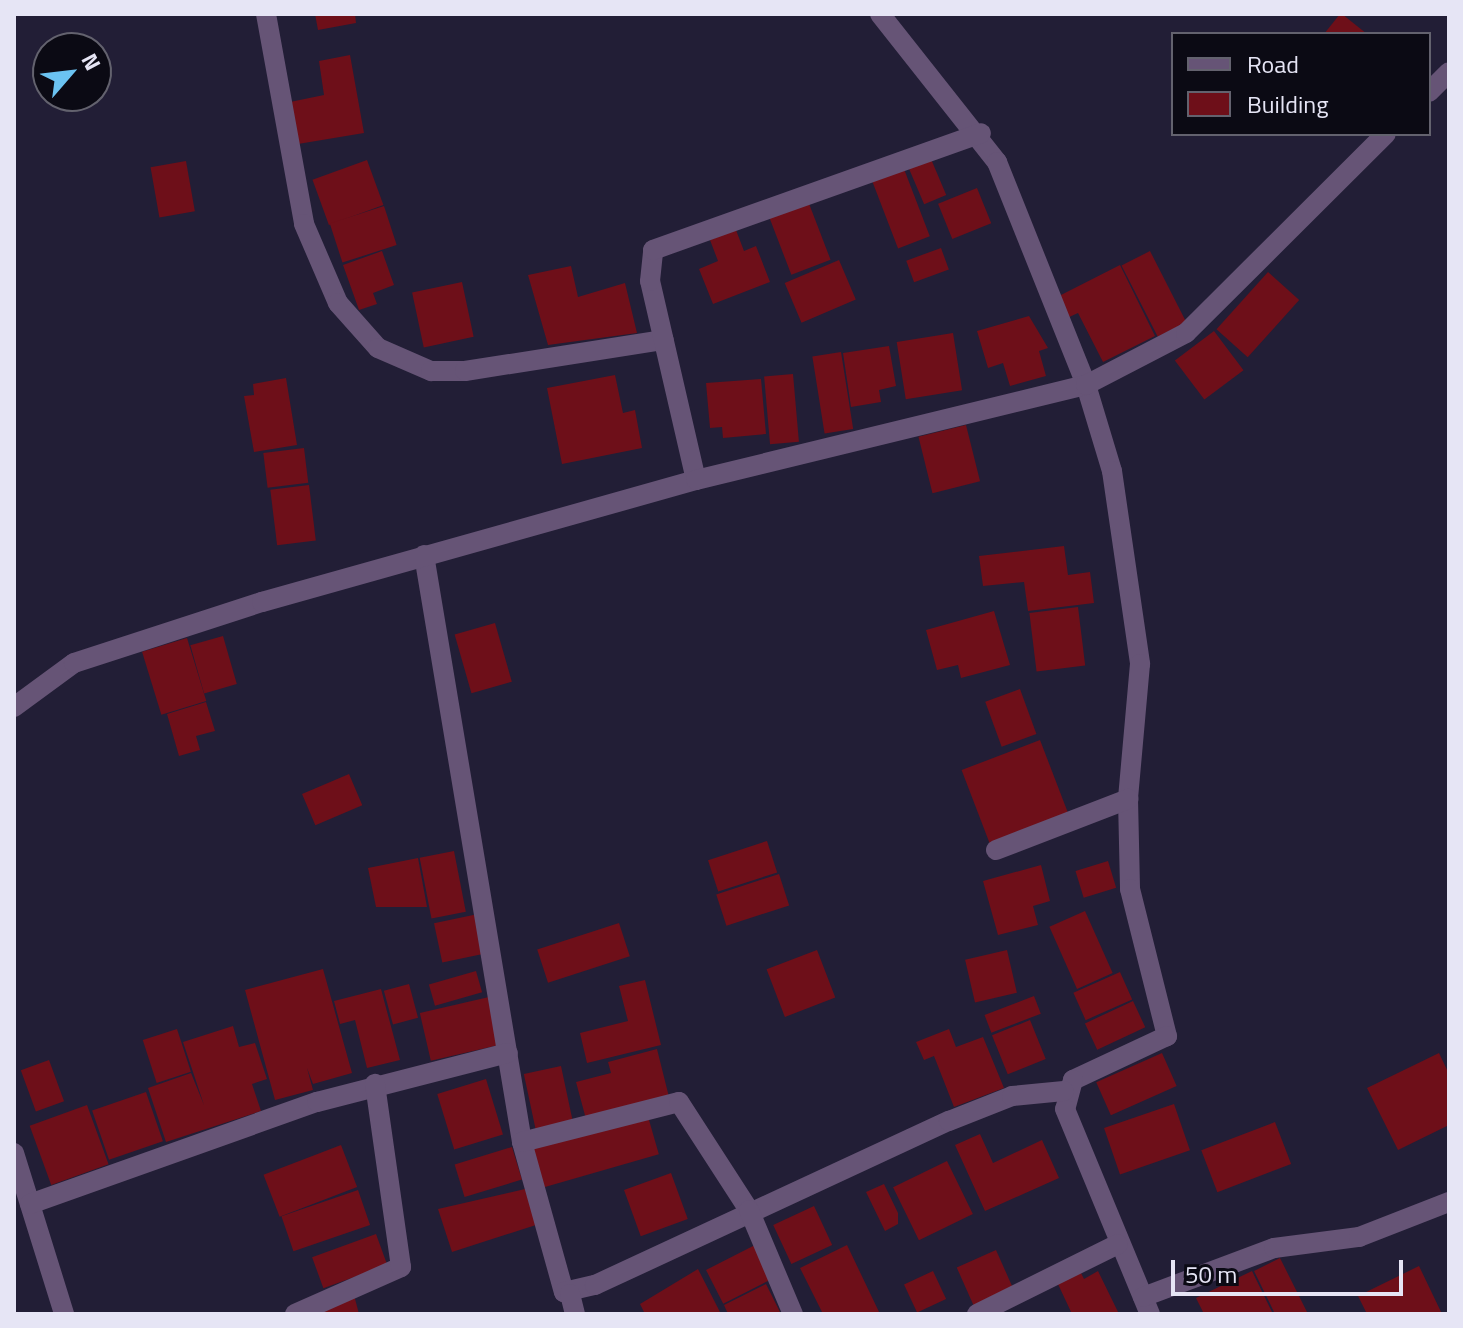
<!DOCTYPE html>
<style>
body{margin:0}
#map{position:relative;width:1463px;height:1328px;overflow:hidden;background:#221e36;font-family:"Titillium Web",sans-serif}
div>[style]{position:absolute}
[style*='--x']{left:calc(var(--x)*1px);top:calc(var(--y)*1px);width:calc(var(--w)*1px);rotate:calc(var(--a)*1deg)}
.building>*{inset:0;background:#6e0f19;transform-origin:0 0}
.street>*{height:20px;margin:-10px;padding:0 10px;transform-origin:10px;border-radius:10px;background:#665476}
span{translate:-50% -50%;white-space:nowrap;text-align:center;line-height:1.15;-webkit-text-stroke:6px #0b0a14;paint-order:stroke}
.frame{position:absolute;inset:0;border:16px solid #e6e5f5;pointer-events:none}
.legend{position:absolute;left:1171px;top:32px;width:260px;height:104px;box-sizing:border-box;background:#0b0a14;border:2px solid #63626e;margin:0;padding:10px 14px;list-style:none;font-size:24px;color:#e6e5f5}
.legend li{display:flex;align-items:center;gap:16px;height:40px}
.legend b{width:40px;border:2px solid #63626e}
.north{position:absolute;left:32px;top:32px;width:80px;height:80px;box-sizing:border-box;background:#0b0a14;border:2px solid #63626e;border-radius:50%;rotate:62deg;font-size:22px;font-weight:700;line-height:32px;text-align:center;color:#e6e5f5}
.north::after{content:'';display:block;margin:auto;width:28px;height:36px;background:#6bc3f2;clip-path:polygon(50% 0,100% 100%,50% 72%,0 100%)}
.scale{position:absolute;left:1171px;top:1260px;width:232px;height:36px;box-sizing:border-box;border:4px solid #e6e5f5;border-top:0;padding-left:10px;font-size:24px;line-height:28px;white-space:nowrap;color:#e6e5f5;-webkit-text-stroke:6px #0b0a14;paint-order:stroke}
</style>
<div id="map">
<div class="building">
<i style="clip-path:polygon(315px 14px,355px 14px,356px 23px,318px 30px)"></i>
<i style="clip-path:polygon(1340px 14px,1342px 14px,1367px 34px,1324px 34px)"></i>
<i style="clip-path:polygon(350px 55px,364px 133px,298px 144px,290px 102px,324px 95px,319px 61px)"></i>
<i style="left:931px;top:159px;width:39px;height:24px;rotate:67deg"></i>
<i style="left:367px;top:160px;width:48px;height:58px;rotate:70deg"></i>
<i style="left:186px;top:161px;width:51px;height:36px;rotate:80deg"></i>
<i style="left:904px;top:169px;width:72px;height:34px;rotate:69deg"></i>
<i style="left:977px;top:188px;width:38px;height:42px;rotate:68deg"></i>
<i style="left:808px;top:201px;width:63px;height:42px;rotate:69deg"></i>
<i style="left:384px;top:206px;width:41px;height:57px;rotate:72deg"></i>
<i style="clip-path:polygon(736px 230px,744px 251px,756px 246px,770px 282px,713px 304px,699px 269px,718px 261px,710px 240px)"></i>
<i style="left:941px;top:248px;width:23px;height:37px;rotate:70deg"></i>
<i style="clip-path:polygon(382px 251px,394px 285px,373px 293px,377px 304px,359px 310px,343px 265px)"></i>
<i style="left:1150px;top:251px;width:80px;height:32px;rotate:63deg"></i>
<i style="left:839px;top:260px;width:43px;height:59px;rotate:67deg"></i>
<i style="clip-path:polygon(1120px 265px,1155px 336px,1103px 362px,1078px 313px,1067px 318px,1057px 297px)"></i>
<i style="clip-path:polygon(571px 266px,578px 297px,625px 283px,637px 333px,548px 345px,528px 275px)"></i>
<i style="left:1268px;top:272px;width:42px;height:77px;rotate:42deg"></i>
<i style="left:462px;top:282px;width:56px;height:51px;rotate:78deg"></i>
<i style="clip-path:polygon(1029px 316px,1048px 348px,1039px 351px,1046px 376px,1010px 386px,1003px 363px,988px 368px,977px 331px)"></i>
<i style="left:1214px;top:331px;width:49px;height:49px;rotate:53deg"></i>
<i style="left:953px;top:333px;width:58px;height:57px;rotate:81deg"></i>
<i style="clip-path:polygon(889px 346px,896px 386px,879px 390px,881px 402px,851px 407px,843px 353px)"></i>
<i style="left:841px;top:352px;width:78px;height:29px;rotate:81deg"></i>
<i style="left:793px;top:374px;width:68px;height:29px;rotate:85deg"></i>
<i style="clip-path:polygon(615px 375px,623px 413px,635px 410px,642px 448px,562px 464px,547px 388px)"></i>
<i style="clip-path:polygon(286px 378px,297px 445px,254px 452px,244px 396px,254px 395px,253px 384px)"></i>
<i style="clip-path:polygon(761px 379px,766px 434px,723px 438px,722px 427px,710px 428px,706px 383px)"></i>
<i style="left:966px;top:425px;width:58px;height:49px;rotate:76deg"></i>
<i style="left:304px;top:448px;width:35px;height:41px;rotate:83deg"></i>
<i style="left:309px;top:485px;width:56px;height:39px;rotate:83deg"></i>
<i style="clip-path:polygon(1064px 546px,1068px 575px,1090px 572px,1094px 603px,1028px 611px,1024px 582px,983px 586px,979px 556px)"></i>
<i style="left:1078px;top:607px;width:59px;height:49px;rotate:83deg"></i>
<i style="clip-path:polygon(994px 611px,1010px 665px,961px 678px,958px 665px,937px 670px,926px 630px)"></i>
<i style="left:495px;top:623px;width:61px;height:42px;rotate:74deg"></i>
<i style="left:223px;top:636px;width:50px;height:34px;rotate:74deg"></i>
<i style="left:187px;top:638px;width:66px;height:47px;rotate:73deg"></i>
<i style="left:1020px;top:689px;width:48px;height:37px;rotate:70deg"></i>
<i style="clip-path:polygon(206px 702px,215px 731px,196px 736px,200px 750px,179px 756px,167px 714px)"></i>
<i style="left:1040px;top:740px;width:82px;height:84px;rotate:69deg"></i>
<i style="left:349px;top:774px;width:34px;height:51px;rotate:67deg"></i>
<i style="left:767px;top:841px;width:33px;height:62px;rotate:72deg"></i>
<i style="left:454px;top:851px;width:62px;height:35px;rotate:79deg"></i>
<i style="clip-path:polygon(418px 858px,427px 907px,376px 907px,368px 868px)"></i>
<i style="left:1108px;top:861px;width:28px;height:34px;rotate:73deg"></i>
<i style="clip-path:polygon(1041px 865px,1050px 901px,1033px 906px,1038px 925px,998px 935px,983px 881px)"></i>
<i style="left:779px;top:874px;width:33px;height:66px;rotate:72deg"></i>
<i style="left:1085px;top:911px;width:68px;height:39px;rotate:66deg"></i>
<i style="left:478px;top:914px;width:40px;height:45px;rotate:78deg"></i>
<i style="left:619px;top:923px;width:35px;height:86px;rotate:72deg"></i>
<i style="left:817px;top:950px;width:51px;height:54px;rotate:69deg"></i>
<i style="left:1007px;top:950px;width:44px;height:43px;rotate:77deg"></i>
<i style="clip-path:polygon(323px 969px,352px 1073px,313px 1084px,307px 1068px,313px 1090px,275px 1100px,245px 990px)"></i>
<i style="left:476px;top:971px;width:22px;height:49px;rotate:74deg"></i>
<i style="left:1120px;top:972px;width:30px;height:51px;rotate:66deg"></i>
<i style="clip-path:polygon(645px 980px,661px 1045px,587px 1063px,580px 1033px,628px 1021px,619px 986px)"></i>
<i style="left:409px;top:984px;width:35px;height:26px;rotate:75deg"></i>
<i style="clip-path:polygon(381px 989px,400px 1060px,367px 1068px,355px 1020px,340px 1024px,334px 1001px)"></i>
<i style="left:1034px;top:996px;width:19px;height:53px;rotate:69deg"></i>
<i style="left:489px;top:997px;width:49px;height:71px;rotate:77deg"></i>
<i style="left:1133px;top:1001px;width:29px;height:53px;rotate:65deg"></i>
<i style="left:1030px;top:1020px;width:42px;height:41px;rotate:68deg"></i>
<i style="clip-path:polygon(233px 1026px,239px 1047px,255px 1043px,267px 1079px,252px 1084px,261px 1111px,166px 1142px,148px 1088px,191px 1073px,204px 1105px,183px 1042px)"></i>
<i style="left:177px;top:1029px;width:45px;height:36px;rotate:72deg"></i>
<i style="clip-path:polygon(949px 1029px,956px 1047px,983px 1037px,1004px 1088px,954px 1107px,934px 1056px,924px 1060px,916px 1042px)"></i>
<i style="clip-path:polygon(657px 1049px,669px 1097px,586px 1119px,576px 1082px,611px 1073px,608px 1062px)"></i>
<i style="left:1162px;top:1053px;width:36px;height:72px;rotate:66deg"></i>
<i style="clip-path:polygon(1439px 1053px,1449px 1074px,1449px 1125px,1398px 1150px,1367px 1088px)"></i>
<i style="left:49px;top:1060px;width:44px;height:30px;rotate:70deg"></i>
<i style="left:561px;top:1066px;width:59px;height:38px;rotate:78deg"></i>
<i style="left:486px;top:1079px;width:58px;height:51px;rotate:73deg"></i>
<i style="left:146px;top:1092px;width:52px;height:57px;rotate:71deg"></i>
<i style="left:1174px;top:1104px;width:49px;height:74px;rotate:71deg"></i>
<i style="left:87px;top:1105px;width:63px;height:61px;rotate:70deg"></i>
<i style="left:647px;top:1113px;width:43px;height:123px;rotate:74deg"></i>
<i style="left:1275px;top:1122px;width:45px;height:79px;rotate:69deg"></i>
<i style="clip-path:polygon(980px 1134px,993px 1163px,1042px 1140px,1059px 1178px,985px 1211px,955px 1145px)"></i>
<i style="left:341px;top:1145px;width:45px;height:83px;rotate:69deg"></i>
<i style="left:512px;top:1147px;width:34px;height:60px;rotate:73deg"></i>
<i style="left:947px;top:1161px;width:59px;height:60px;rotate:64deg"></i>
<i style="left:671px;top:1173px;width:49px;height:50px;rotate:70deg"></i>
<i style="clip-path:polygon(884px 1184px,898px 1213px,898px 1224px,885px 1231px,866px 1192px)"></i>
<i style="clip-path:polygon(525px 1189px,536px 1225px,452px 1252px,438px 1209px)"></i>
<i style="left:358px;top:1190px;width:37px;height:81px;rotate:71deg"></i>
<i style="left:814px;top:1206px;width:43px;height:45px;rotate:65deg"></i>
<i style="left:376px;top:1234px;width:33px;height:68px;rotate:70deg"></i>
<i style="left:755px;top:1245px;width:38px;height:55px;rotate:63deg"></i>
<i style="clip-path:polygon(847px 1245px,880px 1314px,823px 1314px,800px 1268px)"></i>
<i style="left:996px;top:1250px;width:44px;height:43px;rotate:66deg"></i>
<i style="clip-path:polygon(1280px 1258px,1308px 1314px,1275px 1314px,1254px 1271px)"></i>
<i style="clip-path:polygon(1419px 1266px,1442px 1314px,1367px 1314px,1358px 1296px)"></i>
<i style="clip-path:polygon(698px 1269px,721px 1314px,645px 1314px,640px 1304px)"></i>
<i style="left:933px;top:1271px;width:31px;height:32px;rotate:65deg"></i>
<i style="clip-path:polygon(1080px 1271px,1084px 1279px,1098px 1271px,1119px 1314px,1072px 1314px,1057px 1282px)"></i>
<i style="clip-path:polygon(1252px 1271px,1273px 1314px,1204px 1314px,1196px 1298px)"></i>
<i style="clip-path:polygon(766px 1284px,781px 1314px,728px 1314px,724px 1305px)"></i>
<i style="clip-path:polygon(354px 1295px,359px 1314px,318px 1314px)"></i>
</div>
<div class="street">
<i style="--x:266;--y:14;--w:213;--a:79.7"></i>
<i style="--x:304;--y:224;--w:86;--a:66.7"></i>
<i style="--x:338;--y:303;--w:60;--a:48.4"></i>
<i style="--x:378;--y:348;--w:58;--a:23.5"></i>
<i style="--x:431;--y:371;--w:34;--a:0"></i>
<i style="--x:465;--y:371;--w:201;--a:-8.9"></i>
<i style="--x:880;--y:14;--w:189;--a:51.7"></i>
<i style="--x:997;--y:162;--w:240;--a:68.2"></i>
<i style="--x:1086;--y:385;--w:90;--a:73.2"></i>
<i style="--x:1112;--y:471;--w:195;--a:81.7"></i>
<i style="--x:1140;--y:664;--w:136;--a:95.1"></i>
<i style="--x:1128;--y:799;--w:90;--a:88.7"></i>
<i style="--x:1130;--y:889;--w:152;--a:75.9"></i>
<i style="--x:1167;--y:1036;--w:104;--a:154.9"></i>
<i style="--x:1073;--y:1080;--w:30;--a:105"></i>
<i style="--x:1065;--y:1109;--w:222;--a:67.5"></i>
<i style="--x:1429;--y:92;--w:28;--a:-45"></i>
<i style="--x:696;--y:480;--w:204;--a:-103"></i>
<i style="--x:650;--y:281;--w:31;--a:-84"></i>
<i style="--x:653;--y:250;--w:348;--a:-19.6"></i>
<i style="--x:424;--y:555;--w:595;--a:80.52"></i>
<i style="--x:522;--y:1142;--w:156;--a:74.4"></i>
<i style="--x:564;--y:1292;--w:32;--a:-13"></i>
<i style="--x:595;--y:1285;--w:390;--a:-24.9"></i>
<i style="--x:949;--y:1121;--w:68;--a:-21.6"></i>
<i style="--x:1012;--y:1096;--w:52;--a:-5.5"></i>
<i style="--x:14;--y:707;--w:74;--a:-36.3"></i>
<i style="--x:74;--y:663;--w:198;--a:-18"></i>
<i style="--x:262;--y:602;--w:451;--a:-15.7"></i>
<i style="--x:696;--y:480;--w:401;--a:-13.7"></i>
<i style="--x:1086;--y:385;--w:113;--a:-27.5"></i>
<i style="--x:1186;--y:333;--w:282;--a:-44.9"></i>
<i style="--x:996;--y:850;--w:142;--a:-21.1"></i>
<i style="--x:522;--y:1142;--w:162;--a:-14.3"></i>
<i style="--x:679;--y:1102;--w:129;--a:57.1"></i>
<i style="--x:749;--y:1210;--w:113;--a:67.1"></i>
<i style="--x:14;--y:1153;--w:169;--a:72.7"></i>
<i style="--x:30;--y:1204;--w:305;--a:-19.6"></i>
<i style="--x:317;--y:1102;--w:197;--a:-14.4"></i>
<i style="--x:570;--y:1294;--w:21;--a:76"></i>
<i style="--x:1143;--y:1297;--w:140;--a:-20.5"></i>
<i style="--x:1274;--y:1248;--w:86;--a:-7.4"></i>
<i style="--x:1359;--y:1237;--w:97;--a:-21.3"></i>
<i style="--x:295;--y:1314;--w:116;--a:-23.9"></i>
<i style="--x:401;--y:1267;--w:185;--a:-98.1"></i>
<i style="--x:977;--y:1314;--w:157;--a:-26.4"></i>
</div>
<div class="frame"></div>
<ul class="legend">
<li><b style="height:10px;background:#665476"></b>Road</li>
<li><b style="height:22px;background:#6e0f19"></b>Building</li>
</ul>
<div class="north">N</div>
<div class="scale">50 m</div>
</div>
